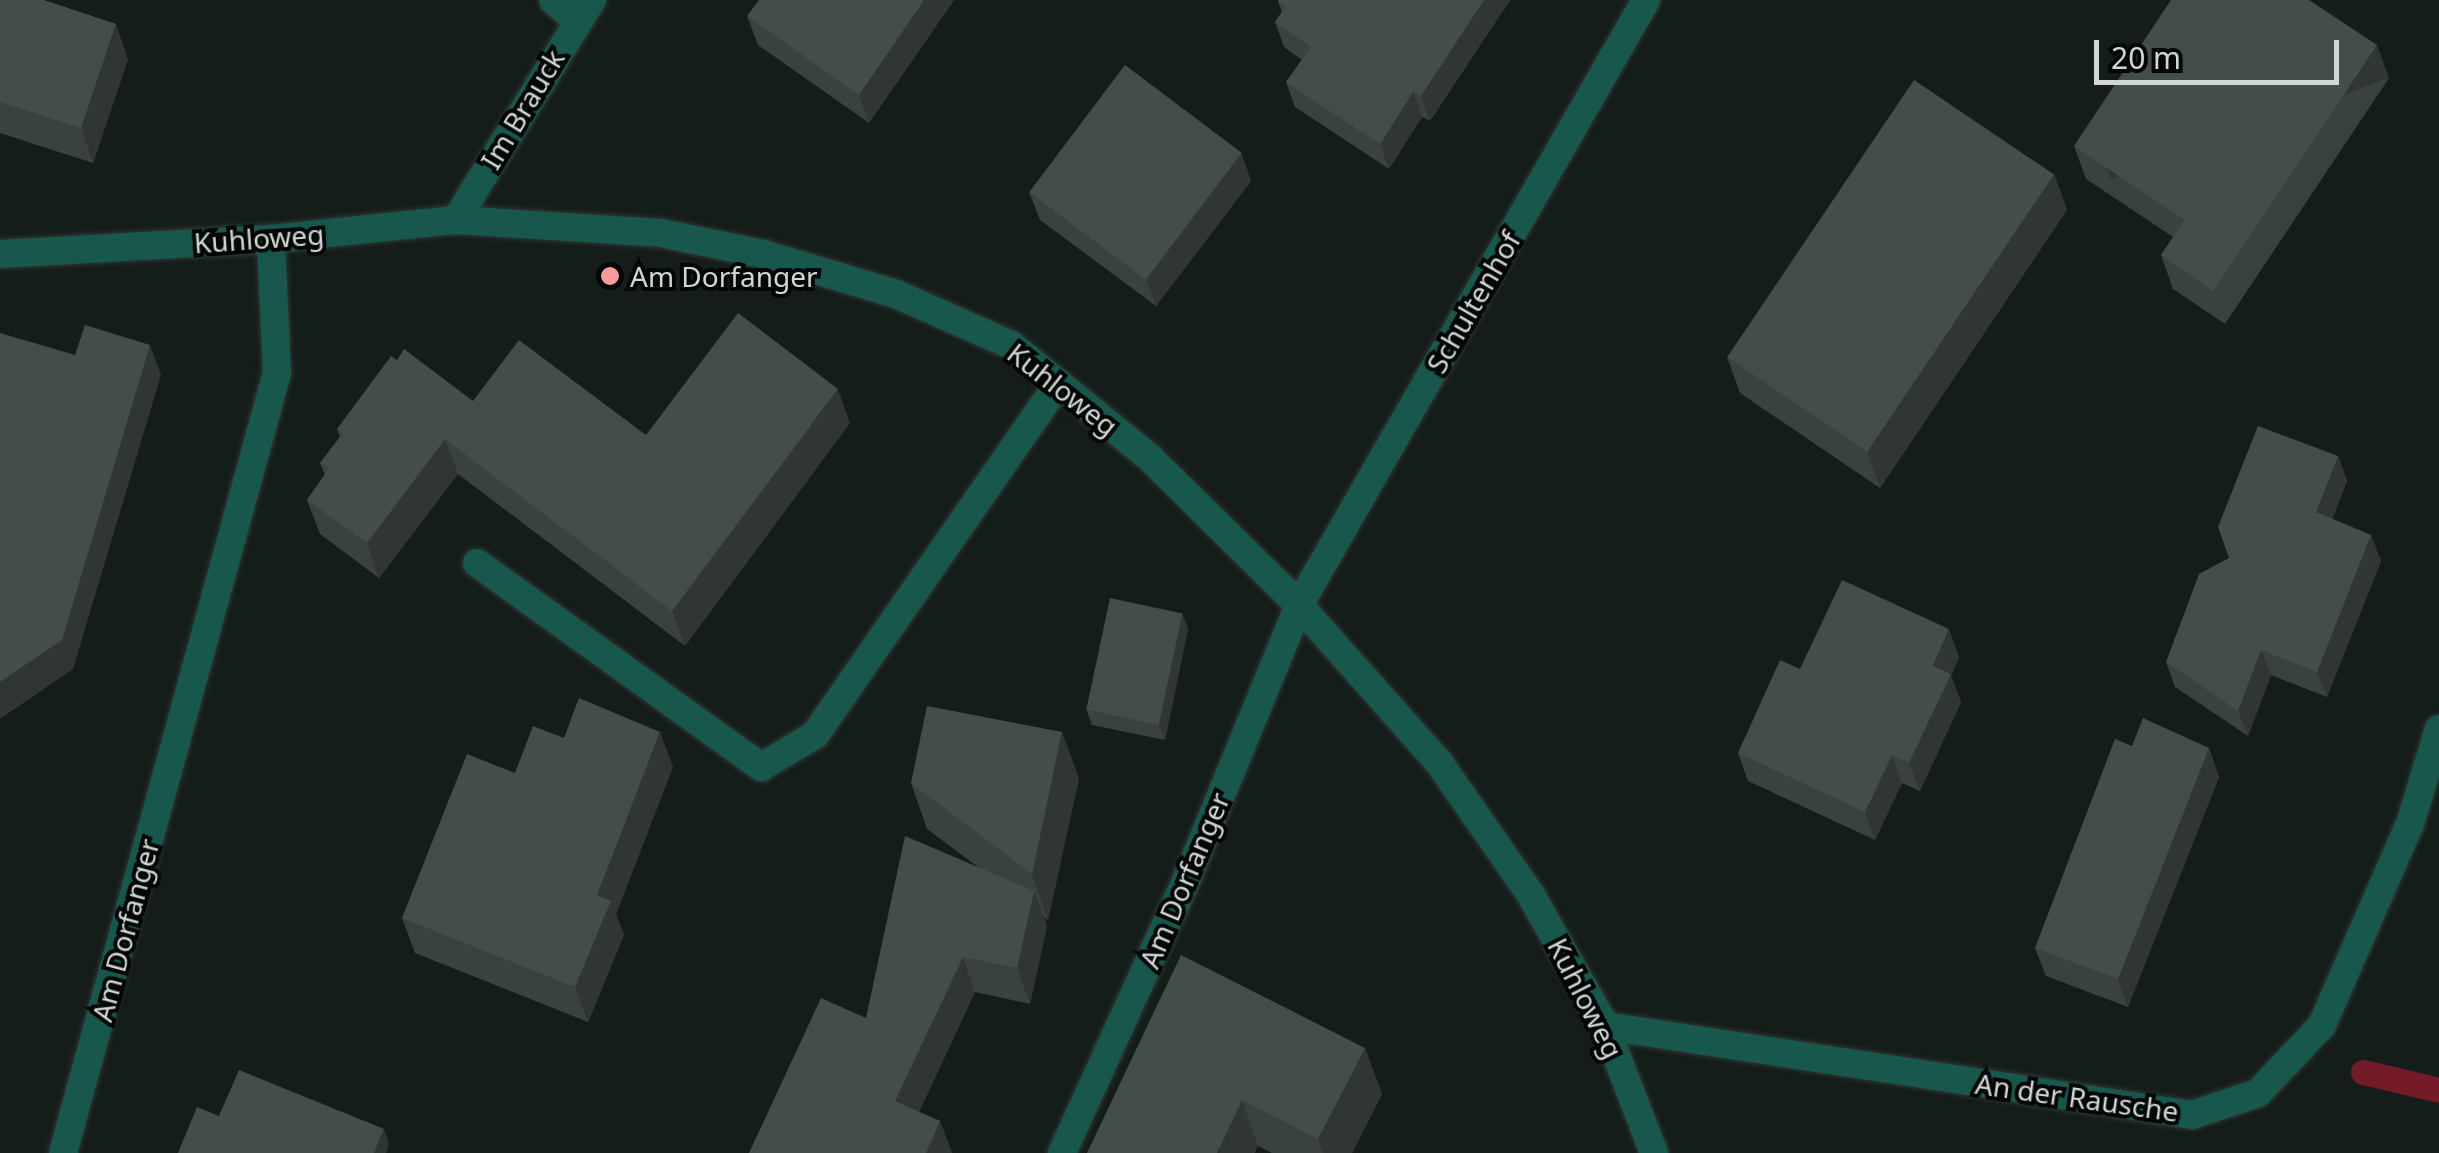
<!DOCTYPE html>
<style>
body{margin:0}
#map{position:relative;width:2439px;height:1153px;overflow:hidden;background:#151d1b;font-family:"Noto Sans",sans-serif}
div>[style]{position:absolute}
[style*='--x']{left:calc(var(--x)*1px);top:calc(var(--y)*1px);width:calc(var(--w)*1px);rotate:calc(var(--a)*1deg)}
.stream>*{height:25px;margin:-12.5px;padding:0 12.5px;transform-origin:12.5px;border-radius:12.5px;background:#741b27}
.roads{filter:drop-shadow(0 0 2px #2f3735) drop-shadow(0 0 2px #2f3735)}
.service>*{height:28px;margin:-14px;padding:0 14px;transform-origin:14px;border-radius:14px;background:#18574c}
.minor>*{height:28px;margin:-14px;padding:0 14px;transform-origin:14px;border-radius:14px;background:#18574c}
.wall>*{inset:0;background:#3a4240}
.shaded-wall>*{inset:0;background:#2f3634;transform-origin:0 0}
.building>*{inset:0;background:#434d4a;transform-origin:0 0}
.dots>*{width:28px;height:28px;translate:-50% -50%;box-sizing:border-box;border:5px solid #040706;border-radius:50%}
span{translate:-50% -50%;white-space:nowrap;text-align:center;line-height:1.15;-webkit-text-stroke:8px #040706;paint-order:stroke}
.street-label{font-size:28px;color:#d1d7d5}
.poi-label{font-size:28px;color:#d1d7d5}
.left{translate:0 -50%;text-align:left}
.scale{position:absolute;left:2094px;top:40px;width:245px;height:45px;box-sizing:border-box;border:5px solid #d1d7d5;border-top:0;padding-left:12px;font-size:30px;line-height:35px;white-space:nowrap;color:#d1d7d5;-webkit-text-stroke:8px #040706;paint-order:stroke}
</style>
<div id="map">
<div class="stream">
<i style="--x:2363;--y:1072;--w:78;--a:13.3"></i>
</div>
<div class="roads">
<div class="service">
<i style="--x:553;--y:0;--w:30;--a:40"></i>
<i style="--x:477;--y:563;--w:350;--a:35.7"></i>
<i style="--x:761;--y:767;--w:63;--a:-30.7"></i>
<i style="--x:815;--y:735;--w:428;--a:-55.3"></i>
<i style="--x:1062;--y:1153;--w:304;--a:-65.5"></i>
<i style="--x:1188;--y:876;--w:293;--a:-67.7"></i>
</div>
<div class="minor">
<i style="--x:456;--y:220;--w:259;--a:-58.3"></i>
<i style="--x:0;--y:254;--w:271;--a:-3.2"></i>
<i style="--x:271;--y:239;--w:186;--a:-5.9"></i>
<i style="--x:456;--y:220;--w:205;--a:3.6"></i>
<i style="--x:661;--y:233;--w:104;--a:11.6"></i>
<i style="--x:763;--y:254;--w:139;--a:16.7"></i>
<i style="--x:896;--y:294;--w:126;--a:23.9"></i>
<i style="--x:1011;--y:345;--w:179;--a:39.1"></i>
<i style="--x:1150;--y:458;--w:209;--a:44.6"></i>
<i style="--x:1299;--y:605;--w:213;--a:48.4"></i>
<i style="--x:1440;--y:764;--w:160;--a:55.2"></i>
<i style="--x:1531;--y:895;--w:150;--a:60.5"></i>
<i style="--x:1605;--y:1026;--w:136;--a:68.9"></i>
<i style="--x:1299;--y:605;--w:697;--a:-60.16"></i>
<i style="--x:1605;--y:1026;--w:594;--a:8.62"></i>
<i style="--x:2192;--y:1115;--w:70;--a:-18.4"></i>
<i style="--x:2258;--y:1093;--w:93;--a:-46.7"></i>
<i style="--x:2322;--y:1025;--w:219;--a:-66.4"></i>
<i style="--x:2410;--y:824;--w:99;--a:-73"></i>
<i style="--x:63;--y:1153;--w:809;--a:-74.66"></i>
<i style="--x:277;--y:373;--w:134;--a:-92.6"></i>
</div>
</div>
<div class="wall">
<i style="clip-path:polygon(0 0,128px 59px,93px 163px,0 133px)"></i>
<i style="clip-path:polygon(954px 0,869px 123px,758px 45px,747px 16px)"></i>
<i style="clip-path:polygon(1279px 0,1510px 0,1430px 121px,1422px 117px,1389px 169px,1295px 107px,1286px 82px,1302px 60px,1284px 47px,1275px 22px,1282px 12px,1278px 2px)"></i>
<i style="clip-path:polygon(2389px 78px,2225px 324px,2173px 289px,2161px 255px,2173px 237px,2086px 179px,2074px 146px)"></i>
<i style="clip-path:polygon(1241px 153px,1251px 181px,1156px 306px,1040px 220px,1029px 192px)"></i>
<i style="clip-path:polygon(2054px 174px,2067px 210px,1880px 488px,1740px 393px,1727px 357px)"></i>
<i style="clip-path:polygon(397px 360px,473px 401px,646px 435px,850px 423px,685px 646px,458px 474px,379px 578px,320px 534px,307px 500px,325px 475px,320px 463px,340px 437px,337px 429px)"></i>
<i style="clip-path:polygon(2338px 456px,2347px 481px,2332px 519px,2371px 535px,2381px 561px,2327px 697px,2271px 675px,2248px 736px,2175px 687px,2166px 662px,2229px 558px)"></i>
<i style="clip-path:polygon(1182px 613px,1188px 629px,1165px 740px,1092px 725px,1086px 709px)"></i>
<i style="clip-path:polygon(1959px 657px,1951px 676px,1961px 702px,1920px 791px,1902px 783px,1875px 840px,1748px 781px,1738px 753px)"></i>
<i style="clip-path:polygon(564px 738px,673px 767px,616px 914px,624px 935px,588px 1022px,415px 953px,402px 918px,515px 773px)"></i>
<i style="clip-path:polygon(2132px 746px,2209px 748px,2219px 777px,2128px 1007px,2046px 976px,2035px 948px)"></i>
<i style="clip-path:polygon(1079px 778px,1048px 920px,1044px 917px,1047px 926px,1030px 1004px,975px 992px,919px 1112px,940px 1121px,952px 1153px,749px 1153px,866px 1018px,978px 867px,927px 829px,911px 783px)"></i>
<i style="clip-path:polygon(1365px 1048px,1382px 1094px,1352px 1153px,1272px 1153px,1258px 1146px,1087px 1153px)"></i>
</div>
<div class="shaded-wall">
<i style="clip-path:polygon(924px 0,954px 0,869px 123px,859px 95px)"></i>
<i style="clip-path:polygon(1484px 0,1510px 0,1430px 121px,1421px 96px)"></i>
<i style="clip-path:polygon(116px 24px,128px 59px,93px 163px,81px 128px)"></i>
<i style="left:2377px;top:45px;width:35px;height:296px;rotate:70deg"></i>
<i style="clip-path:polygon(1413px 92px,1422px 117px,1389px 169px,1380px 144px)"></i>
<i style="clip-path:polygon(1241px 153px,1251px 181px,1156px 306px,1146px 278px)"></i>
<i style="clip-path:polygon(2054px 174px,2067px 210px,1880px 488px,1867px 451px)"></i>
<i style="clip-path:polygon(150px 345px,161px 375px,73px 669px,0 719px,0 682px)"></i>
<i style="clip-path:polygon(838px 389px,850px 423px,685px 646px,672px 611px)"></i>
<i style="clip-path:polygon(445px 439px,458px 474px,379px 578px,367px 543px)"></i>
<i style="clip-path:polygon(2338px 456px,2347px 481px,2325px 537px,2316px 512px)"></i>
<i style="clip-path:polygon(2371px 535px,2381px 561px,2327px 697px,2317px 672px)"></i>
<i style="clip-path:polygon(1182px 613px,1188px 629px,1165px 740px,1159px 724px)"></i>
<i style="clip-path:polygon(1949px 629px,1959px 657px,1951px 676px,1961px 702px,1920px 791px,1909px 763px,1933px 666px)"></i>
<i style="clip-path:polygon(2261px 650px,2271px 675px,2248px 736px,2238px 711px)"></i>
<i style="clip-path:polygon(660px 732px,673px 767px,616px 914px,624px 935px,588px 1022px,575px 987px,597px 895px)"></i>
<i style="clip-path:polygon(1062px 732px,1079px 778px,1048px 920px,1032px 874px)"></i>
<i style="clip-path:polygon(2209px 748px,2219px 777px,2128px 1007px,2118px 979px)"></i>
<i style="clip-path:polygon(1892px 755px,1902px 783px,1875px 840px,1865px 812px)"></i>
<i style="clip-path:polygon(1034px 891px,1047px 926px,1030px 1004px,1017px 968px)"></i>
<i style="clip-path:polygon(963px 957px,975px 992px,907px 1136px,895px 1101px)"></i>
<i style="clip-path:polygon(1365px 1048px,1382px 1094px,1352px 1153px,1323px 1153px,1318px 1139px)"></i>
<i style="clip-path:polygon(1242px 1100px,1258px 1146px,1255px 1153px,1217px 1153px)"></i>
<i style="clip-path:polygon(940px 1121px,952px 1153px,926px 1153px)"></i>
<i style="clip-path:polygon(384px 1129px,389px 1144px,386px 1153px,374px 1153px)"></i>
</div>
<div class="building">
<i style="clip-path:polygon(0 0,44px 0,116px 24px,81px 128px,0 102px)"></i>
<i style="clip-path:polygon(759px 0,924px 0,859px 95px,747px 16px)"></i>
<i style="clip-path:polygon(1279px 0,1484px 0,1421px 96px,1413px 92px,1380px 144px,1286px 82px,1311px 47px,1275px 22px,1285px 7px,1278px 2px)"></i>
<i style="clip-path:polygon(2171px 0,2309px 0,2377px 45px,2213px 291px,2161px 255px,2185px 220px,2074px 146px)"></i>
<i style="left:1125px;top:65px;width:146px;height:159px;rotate:37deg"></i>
<i style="left:1914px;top:80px;width:169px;height:334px;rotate:34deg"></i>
<i style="clip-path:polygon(738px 313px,838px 389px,672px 611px,445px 439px,367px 543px,307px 500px,329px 468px,320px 463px,343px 433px,337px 429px,391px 356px,397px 360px,404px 349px,473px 401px,519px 340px,646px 435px)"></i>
<i style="clip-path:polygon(85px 325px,150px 345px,62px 640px,0 682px,0 333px,75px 355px)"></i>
<i style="clip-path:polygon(2258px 426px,2338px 456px,2316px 512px,2371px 535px,2317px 672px,2261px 650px,2238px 711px,2166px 662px,2199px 574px,2229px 558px,2218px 527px)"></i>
<i style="clip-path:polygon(1842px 580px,1949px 629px,1933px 666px,1951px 674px,1909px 763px,1892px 755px,1865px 812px,1738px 753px,1780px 660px,1800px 669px)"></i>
<i style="left:1110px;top:598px;width:74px;height:114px;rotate:12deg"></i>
<i style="clip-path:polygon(579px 698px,660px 732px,597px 895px,611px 901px,575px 987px,402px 918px,467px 754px,515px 773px,533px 726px,564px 738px)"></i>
<i style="clip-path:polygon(927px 706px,1062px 732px,1032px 874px,911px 783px)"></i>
<i style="clip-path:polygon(2143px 718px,2209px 748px,2118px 979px,2035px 948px,2115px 739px,2132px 746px)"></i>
<i style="clip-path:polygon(905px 836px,1034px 891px,1017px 968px,963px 957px,895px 1101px,940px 1121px,926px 1153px,749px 1153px,821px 998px,866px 1018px)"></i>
<i style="clip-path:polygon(1181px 955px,1365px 1048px,1318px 1139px,1242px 1100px,1217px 1153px,1087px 1153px)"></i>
<i style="clip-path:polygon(239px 1070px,384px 1129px,374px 1153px,178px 1153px,197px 1107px,219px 1116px)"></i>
</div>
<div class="dots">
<i style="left:610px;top:276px;background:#f59b9d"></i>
</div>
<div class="street-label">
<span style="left:522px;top:109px;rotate:-59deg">Im Brauck</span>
<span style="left:259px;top:238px;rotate:-4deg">Kuhloweg</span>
<span style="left:1473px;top:302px;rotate:-60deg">Schultenhof</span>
<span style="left:1063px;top:389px;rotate:38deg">Kuhloweg</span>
<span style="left:1184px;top:880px;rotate:-67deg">Am Dorfanger</span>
<span style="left:125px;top:930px;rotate:-75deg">Am Dorfanger</span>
<span style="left:1586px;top:998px;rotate:63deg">Kuhloweg</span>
<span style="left:2077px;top:1097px;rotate:8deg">An der Rausche</span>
</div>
<div class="poi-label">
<span class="left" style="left:630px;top:276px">Am Dorfanger</span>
</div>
<div class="scale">20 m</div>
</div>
